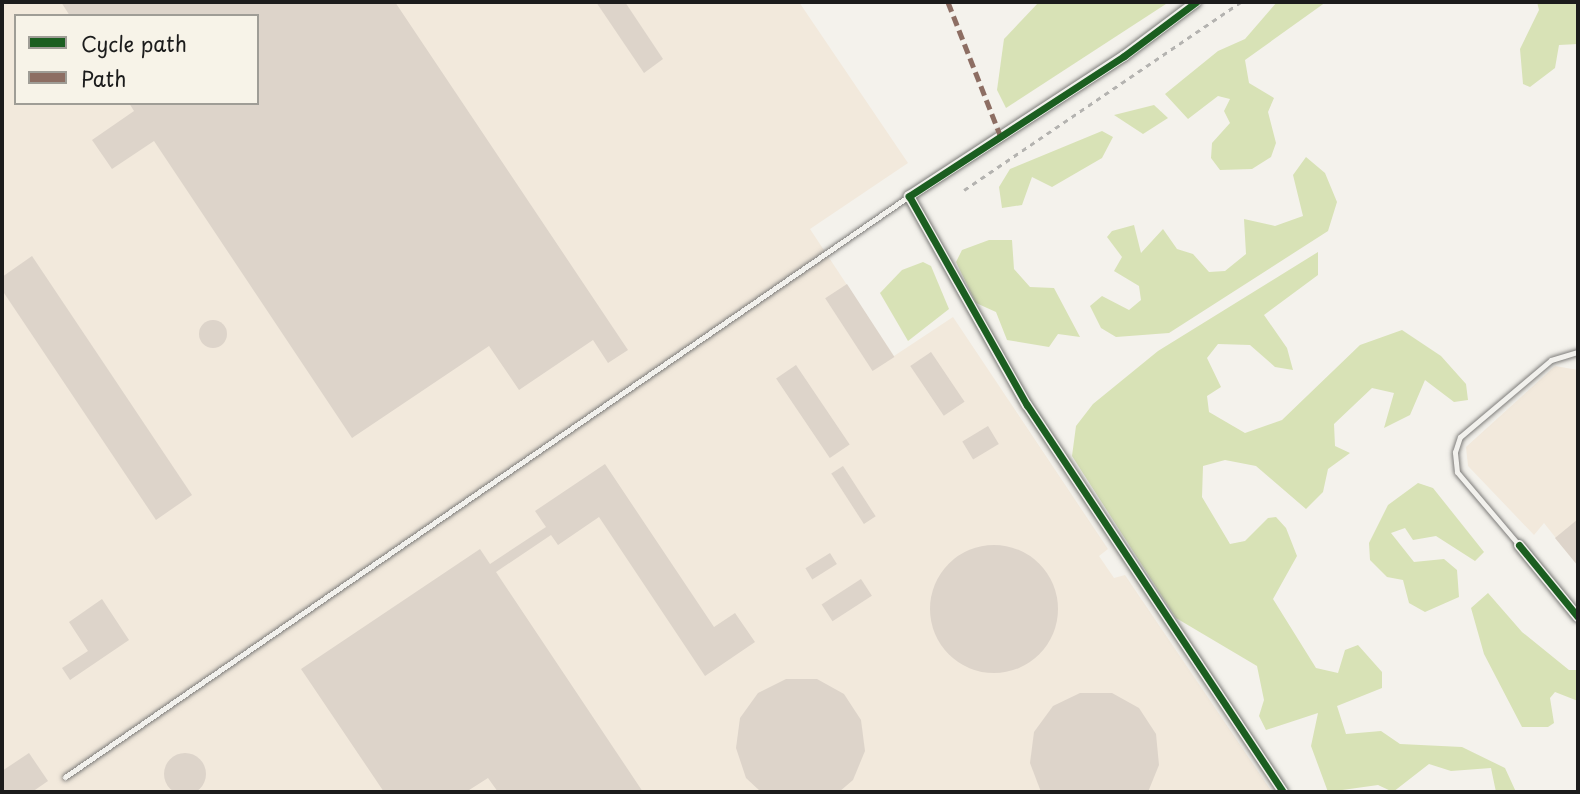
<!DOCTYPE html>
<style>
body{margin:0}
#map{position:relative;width:1580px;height:794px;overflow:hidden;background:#f4f2ec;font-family:"Playpen Sans",sans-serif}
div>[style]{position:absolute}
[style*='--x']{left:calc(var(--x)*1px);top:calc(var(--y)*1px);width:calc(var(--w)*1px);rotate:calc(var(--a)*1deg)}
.built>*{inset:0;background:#f2e9dc}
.green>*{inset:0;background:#d8e2b6}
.building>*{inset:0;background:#ddd4ca;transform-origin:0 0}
.round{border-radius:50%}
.path>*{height:2.5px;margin-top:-1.25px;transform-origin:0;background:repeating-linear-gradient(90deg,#b4b3b0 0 5px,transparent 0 10px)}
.roads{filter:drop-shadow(0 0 2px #7d7c7a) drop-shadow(0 0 2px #7d7c7a)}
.service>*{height:5px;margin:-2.5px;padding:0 2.5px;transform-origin:2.5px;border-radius:2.5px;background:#f2f1ed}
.minor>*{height:10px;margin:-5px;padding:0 5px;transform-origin:5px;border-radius:5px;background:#f2f1ed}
.quiet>*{height:5px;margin-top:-2.5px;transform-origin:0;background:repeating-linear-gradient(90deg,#8d6e63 0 10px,transparent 0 15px)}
.cycleway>*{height:7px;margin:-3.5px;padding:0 3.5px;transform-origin:3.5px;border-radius:3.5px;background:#1b5e20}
span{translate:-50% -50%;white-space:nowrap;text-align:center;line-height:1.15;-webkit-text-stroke:7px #f7f3e8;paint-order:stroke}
.frame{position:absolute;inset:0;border:4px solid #1c1c1c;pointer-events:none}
.legend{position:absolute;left:14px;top:14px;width:245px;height:91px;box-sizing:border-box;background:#f7f3e8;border:2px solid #9f9d96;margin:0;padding:9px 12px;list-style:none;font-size:21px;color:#1c1c1c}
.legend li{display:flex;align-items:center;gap:14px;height:35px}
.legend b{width:35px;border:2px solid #9f9d96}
</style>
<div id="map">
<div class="built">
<i style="clip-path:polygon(evenodd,2px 2px,799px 2px,908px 163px,810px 229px,894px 356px,953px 317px,1108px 549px,1099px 556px,1114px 578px,1125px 575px,1272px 792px,2px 792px,2px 2px,16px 16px,257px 16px,257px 103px,16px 103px,16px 16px)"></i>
<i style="clip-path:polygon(1555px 366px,1578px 370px,1578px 566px,1544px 523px,1534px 535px,1468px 466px,1466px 447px)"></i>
</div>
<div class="green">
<i style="clip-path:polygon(1039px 2px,1169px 2px,1006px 108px,997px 90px,1004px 39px)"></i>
<i style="clip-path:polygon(1277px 2px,1326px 2px,1245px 60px,1249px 83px,1274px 98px,1268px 112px,1276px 143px,1271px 157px,1252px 169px,1220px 170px,1211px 158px,1212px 143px,1230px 123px,1224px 111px,1230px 99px,1218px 96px,1188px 119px,1165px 94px,1218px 51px,1245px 39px)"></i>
<i style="clip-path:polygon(1537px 2px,1578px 2px,1578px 44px,1559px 45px,1555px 68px,1530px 87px,1523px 84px,1520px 49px,1539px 10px)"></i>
<i style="clip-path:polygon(1154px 105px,1168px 118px,1143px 134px,1114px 115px)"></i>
<i style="clip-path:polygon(1102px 131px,1113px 137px,1102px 158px,1052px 187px,1032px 177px,1022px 205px,1002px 208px,999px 187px,1010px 169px)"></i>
<i style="clip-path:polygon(1306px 157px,1325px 173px,1337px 202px,1328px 231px,1169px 333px,1116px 337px,1101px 328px,1090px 306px,1102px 296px,1129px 310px,1141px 300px,1139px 286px,1114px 271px,1122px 257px,1107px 237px,1112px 231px,1134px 225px,1141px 253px,1163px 229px,1177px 249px,1193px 254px,1209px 272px,1225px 271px,1246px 254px,1244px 219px,1275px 226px,1303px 216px,1293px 175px)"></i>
<i style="clip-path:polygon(989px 240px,1012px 240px,1014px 269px,1030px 287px,1054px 288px,1080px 337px,1058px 334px,1049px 347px,1007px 340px,996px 312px,976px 303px,956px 262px,962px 250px)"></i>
<i style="clip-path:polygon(1318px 252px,1318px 275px,1264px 315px,1287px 348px,1293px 370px,1275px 367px,1250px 345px,1218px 344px,1207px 358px,1221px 387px,1207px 396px,1209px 412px,1245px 433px,1282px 420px,1360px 345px,1402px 330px,1441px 356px,1466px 384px,1468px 400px,1454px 402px,1425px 380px,1410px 415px,1384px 428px,1394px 393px,1372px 388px,1334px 424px,1335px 446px,1350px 453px,1328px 469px,1323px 492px,1306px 509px,1256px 466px,1225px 460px,1203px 466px,1202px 497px,1230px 544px,1245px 541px,1268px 518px,1276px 517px,1286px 528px,1297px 556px,1273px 599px,1316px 668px,1338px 673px,1345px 650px,1358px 645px,1382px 672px,1382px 688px,1337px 706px,1346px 734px,1381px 731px,1400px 744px,1462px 747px,1505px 768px,1516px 792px,1496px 792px,1491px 768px,1451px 771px,1429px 764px,1393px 792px,1378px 785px,1328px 792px,1311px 746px,1318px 713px,1266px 730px,1259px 716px,1264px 700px,1257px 666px,1176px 618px,1072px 456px,1076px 426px,1093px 404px,1158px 351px)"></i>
<i style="clip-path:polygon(923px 262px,931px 266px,949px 309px,908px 341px,880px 293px,902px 270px)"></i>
<i style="clip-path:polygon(1418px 483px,1433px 488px,1484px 552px,1475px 561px,1436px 536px,1413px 540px,1405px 528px,1391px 533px,1414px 562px,1444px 559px,1457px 570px,1459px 597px,1425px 612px,1409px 603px,1403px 580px,1387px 577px,1370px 560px,1369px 543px,1388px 505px)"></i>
<i style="clip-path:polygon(1488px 593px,1522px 632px,1569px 670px,1578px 670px,1578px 701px,1555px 692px,1550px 698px,1554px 723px,1548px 727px,1522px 727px,1484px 654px,1471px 608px)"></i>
</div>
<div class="building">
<i style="clip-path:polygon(61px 2px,395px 2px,628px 350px,608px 363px,593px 340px,519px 390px,489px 346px,352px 438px,154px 141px,112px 169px,92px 140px,134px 111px,129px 103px,257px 103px,257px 16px,70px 16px)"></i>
<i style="clip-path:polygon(596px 2px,625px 2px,663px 59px,644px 73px)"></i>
<i style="clip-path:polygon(32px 256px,192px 495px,156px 520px,2px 290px,2px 277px)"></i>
<i style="left:847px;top:284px;width:87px;height:26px;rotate:57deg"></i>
<i class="round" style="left:199px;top:320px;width:28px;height:28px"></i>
<i style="left:931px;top:352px;width:60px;height:25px;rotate:56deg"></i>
<i style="left:796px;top:365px;width:96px;height:24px;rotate:56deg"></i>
<i style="left:988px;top:426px;width:21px;height:30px;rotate:59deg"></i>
<i style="clip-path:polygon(605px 464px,714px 627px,735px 613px,755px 642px,705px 676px,599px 517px,558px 545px,551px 535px,496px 572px,643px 792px,498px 792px,488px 778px,466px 792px,384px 792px,301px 669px,480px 549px,490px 564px,546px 527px,535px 511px)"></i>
<i style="left:843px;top:466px;width:60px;height:14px;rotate:57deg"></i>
<i style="clip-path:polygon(1578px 519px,1578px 566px,1555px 538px)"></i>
<i class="round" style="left:930px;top:545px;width:128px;height:128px"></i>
<i style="left:830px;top:553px;width:13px;height:29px;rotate:58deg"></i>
<i style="left:861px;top:579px;width:20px;height:47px;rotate:57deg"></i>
<i style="clip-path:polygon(102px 599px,129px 640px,70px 680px,62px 668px,88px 651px,69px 622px)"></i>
<i style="clip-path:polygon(786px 679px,817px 679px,844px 694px,861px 720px,865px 751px,853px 780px,839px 792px,761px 792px,746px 778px,736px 748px,740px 718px,758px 693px)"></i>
<i style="clip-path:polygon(1080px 693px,1112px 693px,1139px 708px,1156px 734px,1159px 765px,1148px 792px,1041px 792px,1030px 763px,1034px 732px,1053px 706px)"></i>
<i style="clip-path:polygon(29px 753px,48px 781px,32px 792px,2px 792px,2px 771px)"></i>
<i class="round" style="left:164px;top:753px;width:42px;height:42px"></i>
</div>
<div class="path">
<i style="--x:964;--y:190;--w:335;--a:-34.2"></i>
</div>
<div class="roads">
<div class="service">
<i style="--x:1519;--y:545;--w:96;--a:-130.3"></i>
<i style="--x:1457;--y:472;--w:20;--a:-96"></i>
<i style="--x:1455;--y:452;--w:16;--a:-72"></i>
<i style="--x:1460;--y:437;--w:119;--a:-40.2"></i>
<i style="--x:1551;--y:360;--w:28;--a:-17"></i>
<i style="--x:65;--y:777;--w:1025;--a:-34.54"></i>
</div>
<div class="minor">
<i style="--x:1196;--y:2;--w:90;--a:143.1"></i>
<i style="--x:1124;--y:56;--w:257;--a:146.9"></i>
<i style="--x:909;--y:196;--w:240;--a:60.6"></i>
<i style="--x:1027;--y:405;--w:464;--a:56.5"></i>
<i style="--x:1519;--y:545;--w:93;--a:50.7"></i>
</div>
</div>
<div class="quiet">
<i style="--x:948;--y:2;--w:143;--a:68.6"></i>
</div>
<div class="cycleway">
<i style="--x:1196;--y:2;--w:90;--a:143.1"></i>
<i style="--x:1124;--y:56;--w:257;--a:146.9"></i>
<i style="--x:909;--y:196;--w:240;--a:60.6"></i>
<i style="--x:1027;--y:405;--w:464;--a:56.5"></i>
<i style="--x:1519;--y:545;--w:93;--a:50.7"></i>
</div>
<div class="frame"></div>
<ul class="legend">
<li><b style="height:9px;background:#1b5e20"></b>Cycle path</li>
<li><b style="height:9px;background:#8d6e63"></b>Path</li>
</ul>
</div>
